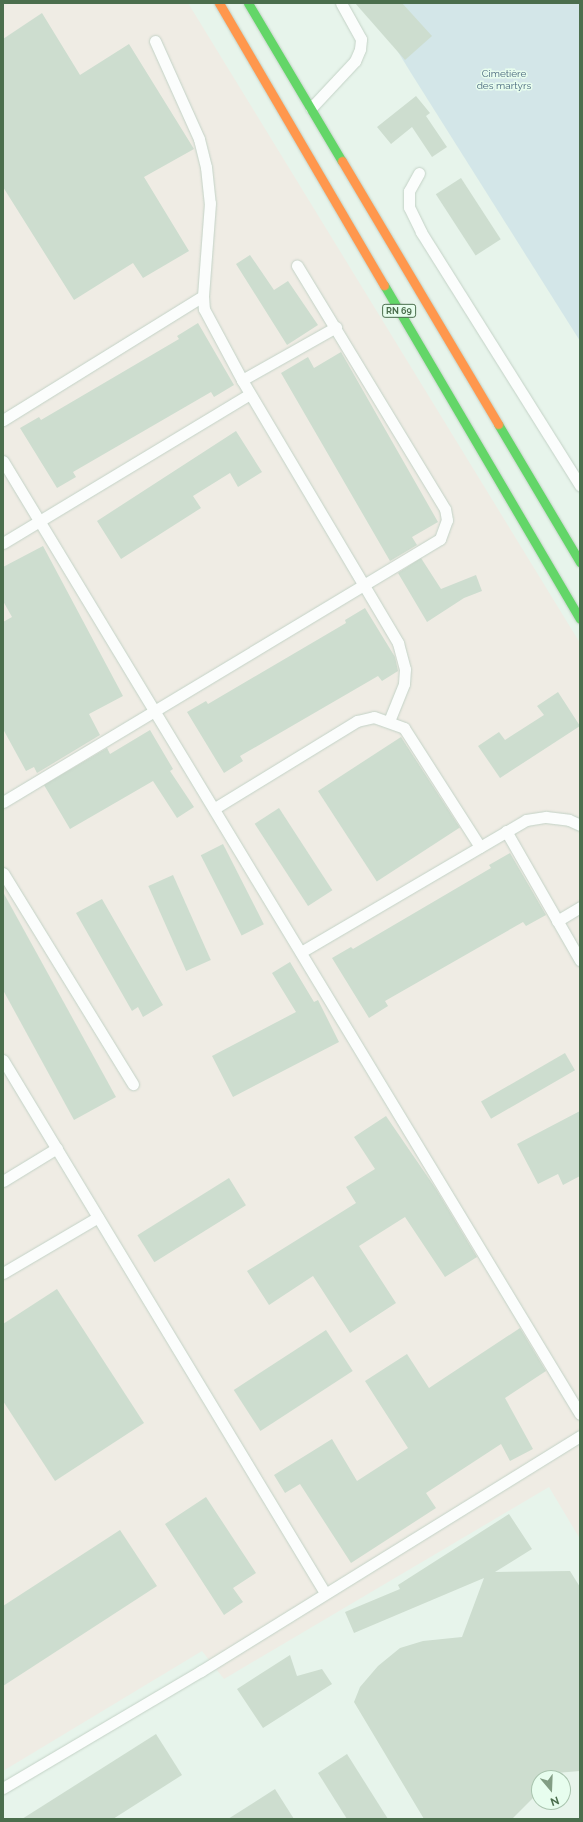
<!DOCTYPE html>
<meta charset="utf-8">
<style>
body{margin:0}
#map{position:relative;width:583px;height:1822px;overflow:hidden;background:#e7f4eb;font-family:Raleway,sans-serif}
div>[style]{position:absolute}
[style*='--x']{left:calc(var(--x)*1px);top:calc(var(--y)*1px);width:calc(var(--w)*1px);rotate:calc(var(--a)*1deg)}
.education>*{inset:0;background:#efece4}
.green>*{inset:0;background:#d3e6e8}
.building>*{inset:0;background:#cdddcf;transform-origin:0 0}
.roads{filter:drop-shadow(0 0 1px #c3d2c6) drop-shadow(0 0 1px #c3d2c6)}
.lane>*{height:11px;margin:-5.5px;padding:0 5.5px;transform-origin:5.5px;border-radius:5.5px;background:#fbfdfc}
.fast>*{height:9px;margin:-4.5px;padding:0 4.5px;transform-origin:4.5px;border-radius:4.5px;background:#63d668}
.slow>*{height:9px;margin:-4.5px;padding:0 4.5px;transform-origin:4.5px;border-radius:4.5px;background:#ff974d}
span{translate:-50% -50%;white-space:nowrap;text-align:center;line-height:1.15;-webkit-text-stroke:3px #e7fdee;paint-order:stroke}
.shield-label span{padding:1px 3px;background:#e7fdee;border:1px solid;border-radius:3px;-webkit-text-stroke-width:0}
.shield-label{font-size:9px;color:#4b6e4d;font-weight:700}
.park-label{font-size:10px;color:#4b697e}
.frame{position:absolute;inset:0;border:4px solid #4b6e4d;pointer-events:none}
.north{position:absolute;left:531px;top:1770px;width:40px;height:40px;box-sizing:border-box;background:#e7fdee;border:1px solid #a9c4ae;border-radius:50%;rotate:161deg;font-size:11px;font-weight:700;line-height:16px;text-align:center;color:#4b6e4d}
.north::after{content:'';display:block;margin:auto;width:14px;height:18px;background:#829d84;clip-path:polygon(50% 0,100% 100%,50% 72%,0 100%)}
</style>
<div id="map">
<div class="education">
<i style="clip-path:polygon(3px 3px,188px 3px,580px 643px,580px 1539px,549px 1487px,224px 1679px,202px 1651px,3px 1771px)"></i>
</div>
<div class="green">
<i style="clip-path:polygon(368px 3px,580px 3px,580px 341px,411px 73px)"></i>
</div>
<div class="building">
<i style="clip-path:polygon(355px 3px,402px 3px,432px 36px,405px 60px)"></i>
<i style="clip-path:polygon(42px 13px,80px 75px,129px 44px,194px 149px,144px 177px,189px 251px,143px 278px,133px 263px,74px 300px,3px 187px,3px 39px)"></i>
<i style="clip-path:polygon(416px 96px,430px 113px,426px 116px,447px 147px,432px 157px,412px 127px,391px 144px,377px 127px)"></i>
<i style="left:461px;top:178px;width:73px;height:30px;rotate:57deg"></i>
<i style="clip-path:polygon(250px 255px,274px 290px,288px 281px,318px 325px,287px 345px,236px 264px)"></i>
<i style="clip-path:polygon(198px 323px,234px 385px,214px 397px,211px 392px,73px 472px,76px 477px,57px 488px,20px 428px,39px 417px,41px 420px,179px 339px,177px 336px)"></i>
<i style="clip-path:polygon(341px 352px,438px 522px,412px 537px,417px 545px,390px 561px,281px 373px,308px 357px,314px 368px)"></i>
<i style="clip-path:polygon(236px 431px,262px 472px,238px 487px,230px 473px,193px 496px,201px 508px,121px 559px,97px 521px)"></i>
<i style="clip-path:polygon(43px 546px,123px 696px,89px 714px,100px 735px,37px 773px,34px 767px,26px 771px,3px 729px,3px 622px,12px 617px,3px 601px,3px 567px)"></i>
<i style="clip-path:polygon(421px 558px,441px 589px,476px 575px,482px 591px,464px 598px,427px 622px,398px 573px)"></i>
<i style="clip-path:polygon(365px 608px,395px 657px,398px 671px,382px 681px,378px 676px,240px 756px,243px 761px,224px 773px,187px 712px,206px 701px,208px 704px,346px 623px,345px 620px)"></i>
<i style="clip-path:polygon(558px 692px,580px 726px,500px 778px,478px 746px,499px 732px,505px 740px,544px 715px,537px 706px)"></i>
<i style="clip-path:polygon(150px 730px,173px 769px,170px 771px,194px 807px,177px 818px,153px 781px,70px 829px,44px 785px,107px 748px,110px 754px)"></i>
<i style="left:401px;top:737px;width:108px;height:99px;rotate:57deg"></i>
<i style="left:279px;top:808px;width:98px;height:29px;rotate:57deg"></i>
<i style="left:223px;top:844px;width:90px;height:25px;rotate:63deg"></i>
<i style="clip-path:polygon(510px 853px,546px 915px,526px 926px,523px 922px,385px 1001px,388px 1006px,369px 1018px,332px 958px,351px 947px,353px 949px,491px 868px,489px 865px)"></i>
<i style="left:173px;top:875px;width:93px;height:27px;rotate:66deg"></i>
<i style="clip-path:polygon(3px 892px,116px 1097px,74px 1120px,3px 990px)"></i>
<i style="clip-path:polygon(102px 899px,163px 1005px,143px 1017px,138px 1007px,132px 1011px,76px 913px)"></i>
<i style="clip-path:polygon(290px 962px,314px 1002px,318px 1000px,339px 1042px,233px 1097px,212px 1056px,296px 1012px,272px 973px)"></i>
<i style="left:565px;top:1053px;width:20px;height:97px;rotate:60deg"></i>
<i style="clip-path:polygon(580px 1111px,580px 1176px,563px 1185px,558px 1174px,538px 1184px,517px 1144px)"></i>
<i style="clip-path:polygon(386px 1116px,436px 1189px,477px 1257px,445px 1277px,405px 1217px,359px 1246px,396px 1303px,350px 1333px,313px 1276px,269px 1305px,247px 1271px,356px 1203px,346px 1187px,375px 1169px,354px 1137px)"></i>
<i style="left:229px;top:1178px;width:32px;height:108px;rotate:58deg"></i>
<i style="clip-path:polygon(57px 1289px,144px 1423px,55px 1481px,3px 1401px,3px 1324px)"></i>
<i style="clip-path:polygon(520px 1328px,546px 1371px,505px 1398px,533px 1449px,510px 1461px,501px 1444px,426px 1493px,436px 1508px,351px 1563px,300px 1484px,285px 1493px,274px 1475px,332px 1439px,357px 1481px,408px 1448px,365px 1381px,407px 1354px,429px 1388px)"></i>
<i style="left:326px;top:1330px;width:49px;height:110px;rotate:57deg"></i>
<i style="clip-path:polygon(206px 1497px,256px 1573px,233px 1588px,243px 1602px,224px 1615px,165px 1524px)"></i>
<i style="clip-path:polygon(509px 1514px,532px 1549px,495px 1572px,570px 1571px,580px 1587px,580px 1771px,544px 1774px,543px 1778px,539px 1778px,539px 1792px,512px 1819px,424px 1819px,354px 1702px,360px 1687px,378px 1666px,400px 1648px,423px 1641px,462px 1637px,484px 1578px,354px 1633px,345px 1612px,400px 1589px,398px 1585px)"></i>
<i style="clip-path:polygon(120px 1530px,157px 1586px,3px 1686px,3px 1606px)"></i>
<i style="clip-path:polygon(290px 1655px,297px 1676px,322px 1669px,332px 1684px,263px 1728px,237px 1689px)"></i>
<i style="clip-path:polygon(156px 1734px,182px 1775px,113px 1819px,22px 1819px)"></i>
<i style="clip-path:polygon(347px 1754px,388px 1819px,347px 1819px,318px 1773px)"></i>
<i style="clip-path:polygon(275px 1789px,294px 1819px,228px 1819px)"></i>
</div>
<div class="roads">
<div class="lane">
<i style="--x:155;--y:41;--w:107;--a:65.8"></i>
<i style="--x:199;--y:139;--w:29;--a:76"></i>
<i style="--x:206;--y:167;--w:36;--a:84"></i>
<i style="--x:210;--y:203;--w:93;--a:94.3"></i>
<i style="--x:203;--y:296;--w:13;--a:86"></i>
<i style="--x:204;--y:309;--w:81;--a:61.8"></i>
<i style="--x:242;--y:380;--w:306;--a:59.3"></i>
<i style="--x:398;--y:643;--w:27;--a:75"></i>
<i style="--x:405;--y:669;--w:15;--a:94"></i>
<i style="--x:404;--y:684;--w:40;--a:112"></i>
<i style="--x:311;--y:108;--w:64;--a:-46.9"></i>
<i style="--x:355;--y:61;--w:13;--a:-67"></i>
<i style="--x:360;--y:49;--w:10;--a:-84"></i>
<i style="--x:361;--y:39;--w:41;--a:-119.1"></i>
<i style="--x:419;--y:173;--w:21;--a:119"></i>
<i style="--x:409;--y:191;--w:16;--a:90"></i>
<i style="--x:409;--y:207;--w:28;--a:64"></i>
<i style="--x:421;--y:232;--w:299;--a:57.9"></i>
<i style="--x:242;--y:380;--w:108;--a:-29.4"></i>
<i style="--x:3;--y:420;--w:235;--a:-31.8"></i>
<i style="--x:3;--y:461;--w:1114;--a:58.81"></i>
<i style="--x:3;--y:543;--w:288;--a:-31.1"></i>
<i style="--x:3;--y:802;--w:510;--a:-31.04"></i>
<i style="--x:440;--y:539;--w:20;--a:-70"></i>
<i style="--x:447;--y:520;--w:11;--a:-100"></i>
<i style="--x:445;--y:509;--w:285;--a:-121.3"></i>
<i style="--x:215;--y:808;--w:167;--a:-31.5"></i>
<i style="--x:357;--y:721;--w:17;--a:-13"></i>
<i style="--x:374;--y:717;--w:32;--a:20"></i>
<i style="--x:404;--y:728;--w:141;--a:57.4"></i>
<i style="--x:506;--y:831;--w:149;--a:60.2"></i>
<i style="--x:3;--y:873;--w:248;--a:58.4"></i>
<i style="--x:557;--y:921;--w:27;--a:-31"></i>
<i style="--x:301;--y:952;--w:261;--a:-30.4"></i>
<i style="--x:526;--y:820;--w:20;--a:-9"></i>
<i style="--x:546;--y:817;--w:23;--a:7"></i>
<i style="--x:569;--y:820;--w:12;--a:24"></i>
<i style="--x:3;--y:1060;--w:623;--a:58.86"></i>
<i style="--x:3;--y:1181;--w:63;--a:-31.4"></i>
<i style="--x:3;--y:1273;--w:110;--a:-30.5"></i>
<i style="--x:3;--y:1788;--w:230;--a:-30.6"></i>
<i style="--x:201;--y:1671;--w:446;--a:-31.8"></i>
</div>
<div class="fast">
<i style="--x:248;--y:3;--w:184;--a:59.3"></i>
<i style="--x:384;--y:285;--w:387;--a:59.6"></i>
<i style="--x:498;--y:424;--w:161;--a:59.3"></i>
</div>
<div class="slow">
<i style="--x:219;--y:3;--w:327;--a:59.7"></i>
<i style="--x:342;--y:161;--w:306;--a:59.3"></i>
</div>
</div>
<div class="shield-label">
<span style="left:399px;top:311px">RN 69</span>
</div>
<div class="park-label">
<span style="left:504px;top:79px">Cimetière<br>des martyrs</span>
</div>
<div class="frame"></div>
<div class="north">N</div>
</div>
